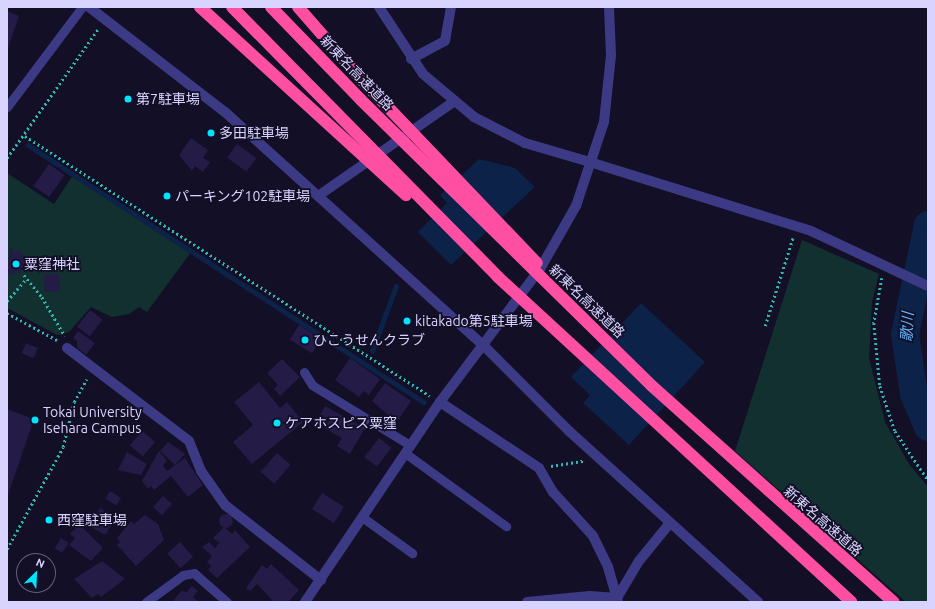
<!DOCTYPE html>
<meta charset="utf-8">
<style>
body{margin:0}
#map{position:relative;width:935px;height:609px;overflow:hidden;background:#130f26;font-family:Ubuntu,"Noto Sans JP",sans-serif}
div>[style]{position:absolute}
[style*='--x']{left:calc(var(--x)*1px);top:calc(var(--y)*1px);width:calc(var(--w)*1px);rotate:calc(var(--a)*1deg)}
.green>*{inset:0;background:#12302f}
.water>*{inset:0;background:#0c2248}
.stream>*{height:4.5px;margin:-2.25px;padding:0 2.25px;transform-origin:2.25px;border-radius:2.25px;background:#0c2248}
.river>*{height:28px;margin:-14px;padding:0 14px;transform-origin:14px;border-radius:14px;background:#0c2248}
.building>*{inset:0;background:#241b47;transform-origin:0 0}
.round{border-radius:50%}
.path>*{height:2.5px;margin-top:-1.25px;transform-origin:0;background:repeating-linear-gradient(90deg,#2fb8b0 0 2px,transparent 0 5px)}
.service>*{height:9px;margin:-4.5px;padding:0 4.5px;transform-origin:4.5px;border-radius:4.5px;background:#3d3a85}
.minor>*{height:10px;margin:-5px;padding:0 5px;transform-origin:5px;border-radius:5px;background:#3d3a85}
.tertiary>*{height:10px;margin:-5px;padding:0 5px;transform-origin:5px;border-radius:5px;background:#3d3a85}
.motorway-bridge>*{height:12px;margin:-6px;padding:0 6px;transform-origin:6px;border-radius:6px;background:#ff4fa3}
.dots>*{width:11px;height:11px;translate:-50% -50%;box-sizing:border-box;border:2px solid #130f26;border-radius:50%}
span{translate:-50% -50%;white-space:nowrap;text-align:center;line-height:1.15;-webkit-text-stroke:3.5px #130f26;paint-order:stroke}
.street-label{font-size:14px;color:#d9d4ff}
.poi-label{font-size:14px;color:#d9d4ff}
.left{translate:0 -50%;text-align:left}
.water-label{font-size:15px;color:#62b6ff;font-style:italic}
.frame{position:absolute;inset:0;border:8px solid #d9d4ff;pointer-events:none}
.north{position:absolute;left:16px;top:553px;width:40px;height:40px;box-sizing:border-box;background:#130f26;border:1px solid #625e7d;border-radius:50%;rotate:24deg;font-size:11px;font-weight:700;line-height:16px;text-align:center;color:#d9d4ff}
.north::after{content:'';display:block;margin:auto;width:14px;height:18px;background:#00e5ff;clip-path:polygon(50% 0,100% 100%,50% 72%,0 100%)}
</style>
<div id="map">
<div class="green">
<i style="clip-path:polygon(7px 173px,54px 204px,73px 175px,191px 252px,147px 312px,139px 307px,129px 314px,112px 317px,91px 307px,69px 332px,57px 335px,7px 308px)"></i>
<i style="clip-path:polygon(802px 240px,879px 274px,872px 302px,869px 358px,885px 422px,909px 464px,928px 487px,928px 602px,906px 602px,735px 451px)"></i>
</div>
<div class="water">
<i style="clip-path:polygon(479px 159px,515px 168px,535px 187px,451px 265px,418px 232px,447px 203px,440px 195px)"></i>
<i style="clip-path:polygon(641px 303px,705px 362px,629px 445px,583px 403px,590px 395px,571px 377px)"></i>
</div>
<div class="stream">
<i style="--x:28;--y:145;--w:472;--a:33"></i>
<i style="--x:372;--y:351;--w:69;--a:-69.7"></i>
</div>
<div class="river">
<i style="--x:928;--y:225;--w:111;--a:101.9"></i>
<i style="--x:905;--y:334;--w:61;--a:81.5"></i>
<i style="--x:914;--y:394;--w:36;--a:67"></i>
</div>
<div class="building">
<i style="clip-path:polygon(7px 11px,19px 16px,7px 51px)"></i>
<i style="clip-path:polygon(191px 138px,208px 150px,203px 158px,210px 162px,203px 172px,195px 166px,192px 171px,179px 155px)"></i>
<i style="left:237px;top:144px;width:24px;height:17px;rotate:36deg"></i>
<i style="left:49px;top:164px;width:19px;height:27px;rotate:35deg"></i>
<i style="clip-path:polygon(10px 247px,15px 253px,18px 250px,28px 261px,19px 274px,17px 271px,11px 276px,7px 271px)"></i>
<i style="left:59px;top:274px;width:17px;height:15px;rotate:87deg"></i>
<i style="left:90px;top:310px;width:16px;height:21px;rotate:38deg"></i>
<i style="left:299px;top:325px;width:26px;height:17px;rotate:32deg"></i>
<i style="clip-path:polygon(78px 331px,95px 343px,86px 355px,77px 348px,77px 341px,73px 338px)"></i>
<i style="left:26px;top:343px;width:13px;height:11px;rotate:23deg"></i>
<i style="clip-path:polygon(350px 358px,380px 379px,369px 395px,364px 391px,359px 397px,335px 380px)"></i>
<i style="clip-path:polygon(282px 359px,300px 377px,280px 396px,274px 389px,278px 385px,267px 373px)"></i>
<i style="clip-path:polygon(259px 382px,280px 408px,287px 402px,303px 422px,252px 464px,233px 442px,253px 425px,234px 402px)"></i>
<i style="clip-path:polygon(385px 383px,411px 401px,399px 419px,394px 420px,372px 401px)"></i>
<i style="clip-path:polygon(325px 406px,365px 428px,350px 454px,337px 446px,342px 438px,324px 428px,329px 420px,320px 415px)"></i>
<i style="clip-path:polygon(7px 409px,34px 419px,7px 498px)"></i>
<i style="left:142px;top:431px;width:17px;height:19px;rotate:40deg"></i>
<i style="left:379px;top:438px;width:16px;height:24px;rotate:38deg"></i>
<i style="clip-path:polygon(168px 442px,185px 454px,175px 465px,160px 451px)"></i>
<i style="clip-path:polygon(159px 451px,167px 461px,163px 465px,167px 471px,185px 458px,203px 485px,188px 497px,171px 476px,154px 490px,151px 486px,148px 489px,142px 481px)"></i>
<i style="clip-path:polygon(127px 452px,147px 464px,141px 475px,118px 470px)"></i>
<i style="left:277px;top:453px;width:18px;height:25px;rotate:41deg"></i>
<i style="left:110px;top:491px;width:13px;height:9px;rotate:32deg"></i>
<i style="left:322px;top:493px;width:26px;height:19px;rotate:32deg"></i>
<i style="left:163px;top:496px;width:12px;height:15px;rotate:42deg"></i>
<i style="left:100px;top:508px;width:18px;height:21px;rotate:29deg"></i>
<i class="round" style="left:219px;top:514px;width:14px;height:14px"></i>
<i style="clip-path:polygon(145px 515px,158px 524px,164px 540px,136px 566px,117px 545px,120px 542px,117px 538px,131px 521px,134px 524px)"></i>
<i style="clip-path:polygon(79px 524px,103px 548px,91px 561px,69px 545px,75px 538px,70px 534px)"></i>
<i style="clip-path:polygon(224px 527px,232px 534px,235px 530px,250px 547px,217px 578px,208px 570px,211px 566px,207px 562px,212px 556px,202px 547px,209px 542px,215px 548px,219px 543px,213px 538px)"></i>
<i style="left:61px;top:538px;width:9px;height:12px;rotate:32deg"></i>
<i style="left:180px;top:542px;width:20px;height:17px;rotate:49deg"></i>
<i style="clip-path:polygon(102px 561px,125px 579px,101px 597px,98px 594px,92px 598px,74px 579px)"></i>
<i style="clip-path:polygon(271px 564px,299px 590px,288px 602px,274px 602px,257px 584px,250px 591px,246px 588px,262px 565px,267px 569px)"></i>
<i style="clip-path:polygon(192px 586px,198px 591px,193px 597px,199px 602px,172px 602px,181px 591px,187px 592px)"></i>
</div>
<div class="path">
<i style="--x:25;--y:136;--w:481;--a:32.7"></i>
<i style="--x:7;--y:158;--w:158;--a:-54.8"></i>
<i style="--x:24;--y:275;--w:28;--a:51"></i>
<i style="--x:42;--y:297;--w:45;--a:59.5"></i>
<i style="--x:882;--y:278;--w:46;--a:100.1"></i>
<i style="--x:874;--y:323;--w:63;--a:84.6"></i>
<i style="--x:880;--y:386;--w:47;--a:71.6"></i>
<i style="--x:895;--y:431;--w:59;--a:56"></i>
<i style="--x:7;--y:301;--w:30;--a:-49"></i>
<i style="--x:7;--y:313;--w:57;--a:28.4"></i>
<i style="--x:765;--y:326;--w:93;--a:-72.5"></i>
<i style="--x:551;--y:466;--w:33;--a:-9"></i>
<i style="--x:7;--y:549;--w:116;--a:-61.2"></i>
<i style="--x:63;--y:447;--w:46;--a:-76.3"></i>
<i style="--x:74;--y:402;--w:26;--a:-61"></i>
</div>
<div class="service">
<i style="--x:7;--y:107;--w:125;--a:-53.1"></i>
<i style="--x:304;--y:372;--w:15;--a:58"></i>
<i style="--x:312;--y:385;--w:115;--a:31.5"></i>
<i style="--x:405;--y:453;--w:125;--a:35.9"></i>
<i style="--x:362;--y:517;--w:62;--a:35.8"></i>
<i style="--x:146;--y:602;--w:46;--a:-36.1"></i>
<i style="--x:183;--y:575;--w:11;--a:-10"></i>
<i style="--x:194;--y:573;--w:44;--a:41.3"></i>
</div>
<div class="minor">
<i style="--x:379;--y:7;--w:80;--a:56.7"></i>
<i style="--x:423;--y:74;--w:67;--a:40.1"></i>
<i style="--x:474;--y:117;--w:57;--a:27"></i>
<i style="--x:525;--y:143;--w:71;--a:16.4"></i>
<i style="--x:411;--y:59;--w:38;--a:-28"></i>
<i style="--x:445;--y:41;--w:35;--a:-80"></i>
<i style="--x:318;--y:196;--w:165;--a:-34.8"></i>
<i style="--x:67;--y:348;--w:153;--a:37.3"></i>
<i style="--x:189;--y:441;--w:32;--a:68"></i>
<i style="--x:201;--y:471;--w:42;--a:54.8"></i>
<i style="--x:225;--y:505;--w:122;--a:38"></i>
<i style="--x:617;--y:598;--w:43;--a:-59.3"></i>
<i style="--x:639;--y:561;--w:49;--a:-50.8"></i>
<i style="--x:305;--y:602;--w:241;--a:-56"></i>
<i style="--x:440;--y:402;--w:119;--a:33.7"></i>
<i style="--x:539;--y:468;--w:28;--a:60"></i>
<i style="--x:553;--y:492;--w:59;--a:47.7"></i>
<i style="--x:593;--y:536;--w:34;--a:64"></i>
<i style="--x:608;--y:567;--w:32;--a:74"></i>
<i style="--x:527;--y:602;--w:63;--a:-5.4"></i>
<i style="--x:590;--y:596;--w:27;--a:4"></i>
<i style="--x:617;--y:598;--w:4;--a:76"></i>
</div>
<div class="tertiary">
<i style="--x:89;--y:7;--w:172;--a:37.7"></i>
<i style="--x:225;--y:112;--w:346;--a:42.1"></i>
<i style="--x:482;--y:344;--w:123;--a:45"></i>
<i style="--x:569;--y:431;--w:255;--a:42.1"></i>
<i style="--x:593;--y:163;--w:228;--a:17.3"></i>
<i style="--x:811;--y:231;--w:129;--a:25.2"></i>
<i style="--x:440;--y:402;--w:166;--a:-53.1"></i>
<i style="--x:540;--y:269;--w:73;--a:-60.3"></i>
<i style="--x:576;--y:206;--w:89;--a:-71.6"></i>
<i style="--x:604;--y:122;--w:67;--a:-84"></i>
<i style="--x:611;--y:55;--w:48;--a:-92.4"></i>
</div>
<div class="motorway-bridge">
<i style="--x:200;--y:7;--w:279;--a:42.4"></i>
<i style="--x:232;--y:7;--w:379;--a:45.4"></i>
<i style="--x:498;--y:277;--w:480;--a:42.6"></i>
<i style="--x:271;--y:7;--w:129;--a:45.9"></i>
<i style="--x:361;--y:100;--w:408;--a:44.5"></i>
<i style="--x:652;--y:386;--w:324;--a:41.8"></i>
<i style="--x:298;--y:7;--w:97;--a:48.8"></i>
<i style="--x:362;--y:80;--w:253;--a:46.3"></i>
</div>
<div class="dots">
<i style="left:128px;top:99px;background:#00e5ff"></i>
<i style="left:211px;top:133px;background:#00e5ff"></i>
<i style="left:167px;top:196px;background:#00e5ff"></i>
<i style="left:16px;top:264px;background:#00e5ff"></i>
<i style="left:407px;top:321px;background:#00e5ff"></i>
<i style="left:305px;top:340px;background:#00e5ff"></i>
<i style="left:35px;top:420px;background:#00e5ff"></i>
<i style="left:277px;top:423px;background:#00e5ff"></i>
<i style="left:49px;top:520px;background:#00e5ff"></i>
</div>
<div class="street-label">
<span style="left:357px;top:73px;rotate:46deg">新東名高速道路</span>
<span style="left:587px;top:301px;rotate:44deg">新東名高速道路</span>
<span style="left:823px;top:521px;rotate:41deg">新東名高速道路</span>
</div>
<div class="poi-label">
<span class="left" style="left:136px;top:99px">第7駐車場</span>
<span class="left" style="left:219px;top:133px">多田駐車場</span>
<span class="left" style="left:175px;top:196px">パーキング102駐車場</span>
<span class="left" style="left:24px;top:264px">粟窪神社</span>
<span class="left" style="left:415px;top:321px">kitakado第5駐車場</span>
<span class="left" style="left:313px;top:340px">ひこうせんクラブ</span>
<span class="left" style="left:43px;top:420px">Tokai University<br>Isehara Campus</span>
<span class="left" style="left:285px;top:423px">ケアホスピス粟窪</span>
<span class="left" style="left:57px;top:520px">西窪駐車場</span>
</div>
<div class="water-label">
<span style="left:907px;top:327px;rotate:-87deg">歌川</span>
</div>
<div class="frame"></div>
<div class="north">N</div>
</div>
